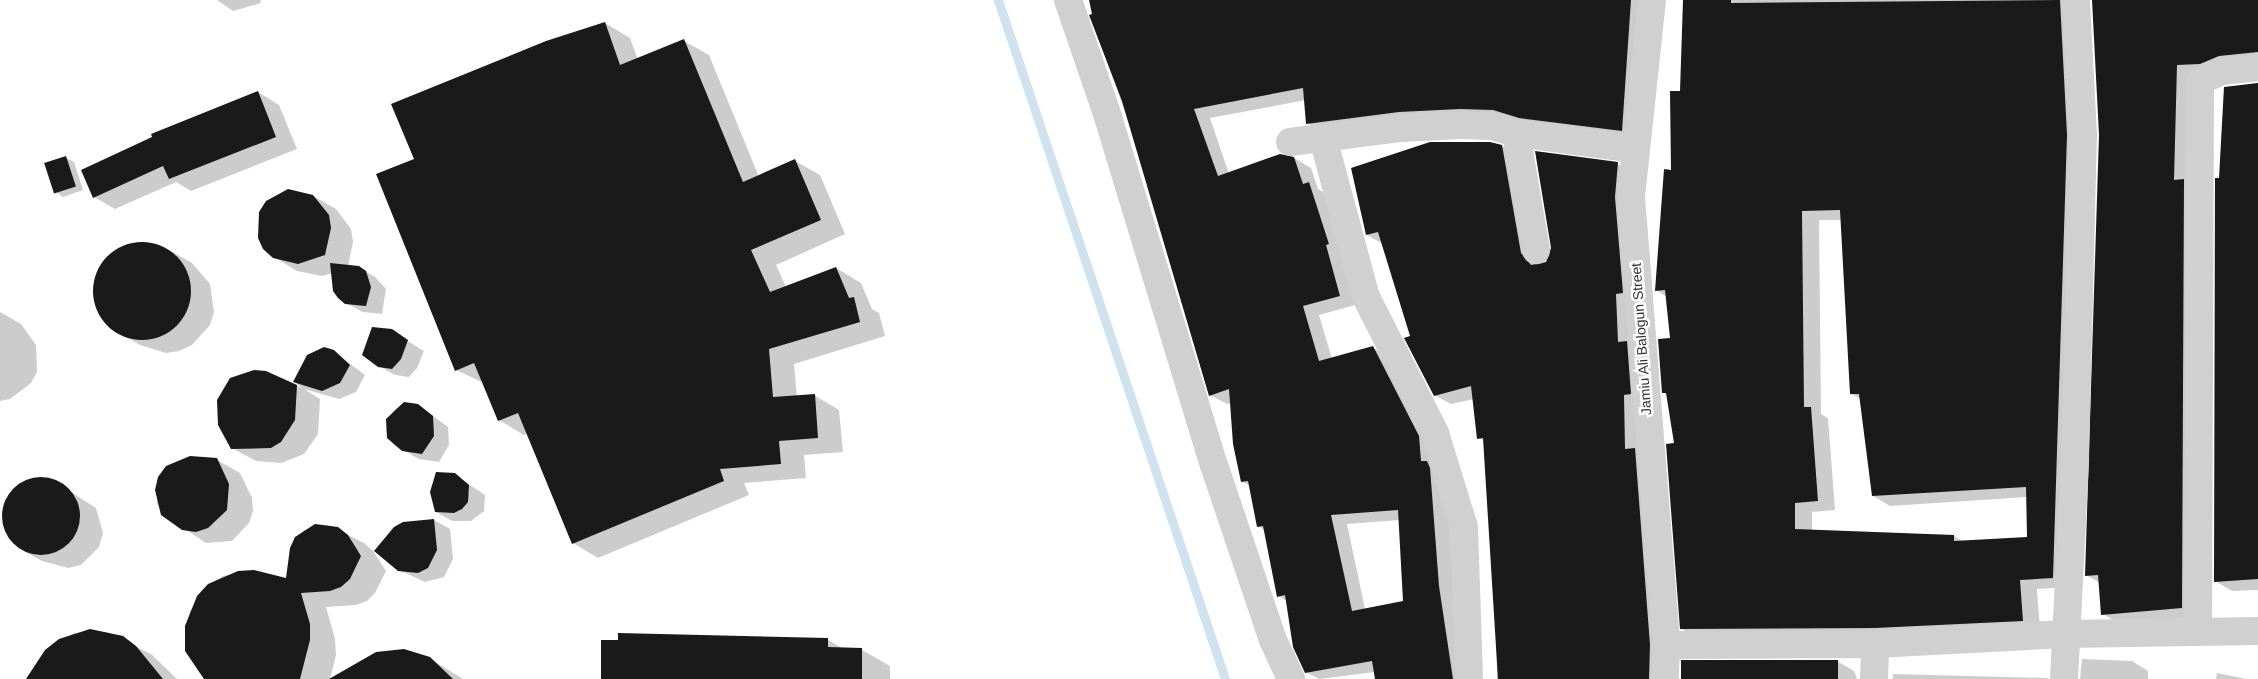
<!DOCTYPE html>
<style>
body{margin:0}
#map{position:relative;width:2258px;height:679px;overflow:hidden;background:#fff;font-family:Helvetica,sans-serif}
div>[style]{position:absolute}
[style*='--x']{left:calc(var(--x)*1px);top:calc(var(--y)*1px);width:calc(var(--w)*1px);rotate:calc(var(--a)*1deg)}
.shadow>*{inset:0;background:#0003}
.stream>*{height:9px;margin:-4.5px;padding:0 4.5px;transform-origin:4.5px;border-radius:4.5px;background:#cfe2ee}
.building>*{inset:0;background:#1a1a1a;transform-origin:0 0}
.round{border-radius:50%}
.minor>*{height:28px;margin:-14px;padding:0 14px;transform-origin:14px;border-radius:14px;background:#d0d0d0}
span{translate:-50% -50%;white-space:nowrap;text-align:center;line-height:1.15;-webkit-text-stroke:5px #fff;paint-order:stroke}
.street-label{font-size:14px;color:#333}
</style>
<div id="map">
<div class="shadow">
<i style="clip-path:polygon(217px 0,260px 0,261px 3px,233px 11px)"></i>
<i style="clip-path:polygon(evenodd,1090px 0,1647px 0,1639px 140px,1324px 133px,1307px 123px,1306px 100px,1210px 118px,1229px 174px,1294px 158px,1311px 168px,1318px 189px,1325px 193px,1355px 305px,1319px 315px,1332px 359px,1373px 348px,1390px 357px,1446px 479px,1455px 596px,1469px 679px,1377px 679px,1375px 672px,1319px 679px,1306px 672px,1287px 601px,1279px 596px,1265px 530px,1258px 526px,1250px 486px,1242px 481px,1232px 403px,1227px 404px,1210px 395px,1139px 152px,1091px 16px,1094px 15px,1090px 0,1400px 520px,1404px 602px,1365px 609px,1347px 524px,1400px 520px)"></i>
<i style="clip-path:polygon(evenodd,1684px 0,2083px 0,2070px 587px,2037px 589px,2040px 630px,1699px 639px,1682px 629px,1676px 444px,1668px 395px,1663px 392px,1671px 339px,1667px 297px,1656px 290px,1681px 92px,1684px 0,1819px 220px,1842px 220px,1851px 394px,1861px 399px,1873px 496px,1890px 506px,2027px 497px,2029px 538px,1964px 542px,1954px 536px,1812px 531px,1812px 512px,1835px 510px,1828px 418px,1821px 414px,1819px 220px)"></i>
<i style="clip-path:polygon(2093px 0,2258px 0,2258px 63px,2194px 74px,2199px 617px,2120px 624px,2103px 614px,2100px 583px,2086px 575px,2100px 134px)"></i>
<i style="clip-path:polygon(605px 23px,630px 38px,638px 60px,684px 41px,709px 55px,759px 177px,795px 161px,820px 175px,845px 234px,776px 265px,786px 287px,836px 268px,861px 283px,872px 309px,879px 313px,885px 336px,794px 364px,797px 397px,814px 395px,839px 410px,843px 452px,804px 455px,806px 478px,744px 483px,749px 495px,598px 558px,573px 543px,528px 433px,524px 435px,499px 420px,484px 383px,456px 370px,415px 160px)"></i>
<i style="clip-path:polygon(2258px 83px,2258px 590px,2232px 591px,2215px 581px,2220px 179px,2225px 88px)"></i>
<i style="clip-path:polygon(258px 92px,279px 105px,297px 149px,191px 191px,176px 182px,115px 209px,94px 197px)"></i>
<i style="clip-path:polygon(1502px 146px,1519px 156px,1539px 267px,1547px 263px,1618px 164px,1634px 173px,1666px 679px,1497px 679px,1495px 578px,1485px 441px,1479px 438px,1474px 399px,1451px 404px,1434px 395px,1411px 337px,1383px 244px,1367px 235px)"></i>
<i style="clip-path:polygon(66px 158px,74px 162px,83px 190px,63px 197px,56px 192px)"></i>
<i style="clip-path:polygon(313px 196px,336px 209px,351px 229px,353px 242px,348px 266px,358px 267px,375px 277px,386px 289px,382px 314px,363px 312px,346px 303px,333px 273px,322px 276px,297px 271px,274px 257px)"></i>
<i style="clip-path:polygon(143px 242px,169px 250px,192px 263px,210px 284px,214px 312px,210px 325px,192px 345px,179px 351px,166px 353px,140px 345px,116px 331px,105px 322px,94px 297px,95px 283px,106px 258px,129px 244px)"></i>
<i style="clip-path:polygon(0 312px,21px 324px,36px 345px,37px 372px,31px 383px,10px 399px,0 401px)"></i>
<i style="clip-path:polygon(391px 331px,424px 351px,417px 368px,409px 377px,395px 375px,379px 366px)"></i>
<i style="clip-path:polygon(333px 351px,365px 375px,356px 392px,339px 399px,304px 389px,320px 399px,318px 434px,304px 454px,281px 463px,256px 461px,232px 448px,266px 372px,302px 388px,295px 382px)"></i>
<i style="clip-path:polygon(404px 403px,418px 405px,448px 427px,449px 445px,439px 462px,419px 459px,394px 445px,386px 429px,393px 411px)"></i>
<i style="clip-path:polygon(217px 460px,240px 473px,252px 498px,253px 511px,249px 523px,232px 541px,206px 543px,162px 514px,157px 503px,159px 477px)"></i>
<i style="clip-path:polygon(455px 475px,485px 495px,484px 511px,471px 521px,452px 521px,436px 512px)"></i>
<i style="clip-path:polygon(51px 479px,96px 508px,103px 533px,99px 547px,81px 565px,68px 568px,42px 561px,18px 548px,4px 525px,3px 512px,14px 488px,25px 481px)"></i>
<i style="clip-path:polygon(434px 520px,450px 529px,453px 559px,444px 577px,425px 582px,399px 570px)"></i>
<i style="clip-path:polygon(327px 525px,364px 543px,373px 551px,386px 571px,375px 593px,367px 601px,356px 605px,326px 607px,335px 639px,336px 655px,330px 679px,208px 679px,199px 672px,187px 651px,186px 626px,190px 611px,209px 585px,223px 576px,254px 571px,287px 580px,291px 548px,304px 530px)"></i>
<i style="clip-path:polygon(106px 632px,151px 654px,177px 679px,31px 679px,46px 650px,74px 633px)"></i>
<i style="clip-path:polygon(828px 640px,844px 649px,862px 650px,890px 666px,890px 679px,602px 679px)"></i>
<i style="clip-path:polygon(429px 658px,463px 679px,344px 679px)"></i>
<i style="clip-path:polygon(2082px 659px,2132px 661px,2148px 671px,2148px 679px,2080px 679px)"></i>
<i style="clip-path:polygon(1837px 661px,1854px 671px,1857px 679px,1682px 679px)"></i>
<i style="clip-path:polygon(2217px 673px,2246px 679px,2216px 679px)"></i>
<i style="clip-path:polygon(1893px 674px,2048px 678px,2049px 679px,1893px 679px)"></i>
</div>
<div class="stream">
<i style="--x:998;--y:0;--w:716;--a:71.51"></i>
</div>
<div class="building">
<i style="clip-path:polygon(evenodd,1089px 0,1631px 0,1622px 131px,1519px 118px,1493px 110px,1460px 109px,1399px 112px,1306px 124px,1303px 88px,1194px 109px,1218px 176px,1280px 154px,1294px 157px,1303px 184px,1309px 182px,1329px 244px,1326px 245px,1340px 296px,1303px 306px,1319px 361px,1373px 346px,1419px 436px,1421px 461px,1427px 461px,1430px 468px,1439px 586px,1453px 679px,1375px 679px,1372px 661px,1305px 673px,1293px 647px,1285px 595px,1277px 597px,1263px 526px,1257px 527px,1248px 481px,1241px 482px,1233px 444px,1229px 389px,1209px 396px,1122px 101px,1089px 15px,1092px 14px,1089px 0,1398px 510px,1403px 601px,1352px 611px,1331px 515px,1398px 510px)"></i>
<i style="clip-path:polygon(evenodd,1683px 0,1731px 0,1731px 3px,2060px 0,2067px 135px,2053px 578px,2020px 580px,2023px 621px,1875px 628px,1680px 629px,1666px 444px,1674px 443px,1666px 393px,1662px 393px,1658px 339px,1670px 338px,1665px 290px,1655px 291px,1664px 169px,1671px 170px,1670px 91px,1680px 91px,1683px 0,1840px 210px,1850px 394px,1859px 394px,1872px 496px,2026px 487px,2027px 537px,1954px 541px,1954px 535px,1795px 529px,1795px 503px,1818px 501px,1811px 407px,1804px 407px,1802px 211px,1840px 210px)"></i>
<i style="clip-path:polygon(2092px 0,2258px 0,2258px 52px,2219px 56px,2200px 64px,2177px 65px,2174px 180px,2184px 179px,2182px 608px,2101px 615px,2098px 575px,2085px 576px,2099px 135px)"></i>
<i style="clip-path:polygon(605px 22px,620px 65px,684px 39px,743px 182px,795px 159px,821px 220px,751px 250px,770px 292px,836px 267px,849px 298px,854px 297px,860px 322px,769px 349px,773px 397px,815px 394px,818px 438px,779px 441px,781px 464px,720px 469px,724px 481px,572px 544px,518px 413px,498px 421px,474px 363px,455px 371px,376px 174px,414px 159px,391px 104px,546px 41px)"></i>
<i style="clip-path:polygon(2258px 83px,2258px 579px,2214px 582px,2215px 178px,2219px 178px,2224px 87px)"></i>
<i style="clip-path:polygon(258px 91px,276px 137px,169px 179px,163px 166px,93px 198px,81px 170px,152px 137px,151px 134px)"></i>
<i style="clip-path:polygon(1430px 142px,1490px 142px,1502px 145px,1521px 253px,1531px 265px,1546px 262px,1551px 248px,1535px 151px,1618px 162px,1615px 197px,1623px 293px,1616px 294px,1618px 342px,1627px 341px,1631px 394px,1624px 395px,1625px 449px,1635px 448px,1650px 645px,1649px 679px,1498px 679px,1483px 438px,1477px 439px,1471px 386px,1434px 396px,1404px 338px,1410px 336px,1378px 232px,1366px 235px,1351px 168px)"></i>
<i style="left:66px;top:156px;width:32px;height:23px;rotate:72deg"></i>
<i style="clip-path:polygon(288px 189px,313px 195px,329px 215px,331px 228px,325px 255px,298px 264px,273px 258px,263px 249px,258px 238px,259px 212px,266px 201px)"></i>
<i class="round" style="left:93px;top:242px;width:98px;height:98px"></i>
<i style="clip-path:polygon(330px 263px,359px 266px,366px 271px,371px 287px,366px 306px,345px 304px,338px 298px,333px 291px)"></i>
<i style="clip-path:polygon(372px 327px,392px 329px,408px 340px,401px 359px,392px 369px,378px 367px,362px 355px)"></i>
<i style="clip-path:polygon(324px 347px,334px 350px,350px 365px,340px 383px,322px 391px,293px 382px,307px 355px)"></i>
<i style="clip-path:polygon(254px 370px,266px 371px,297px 385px,295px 420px,281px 442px,271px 448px,231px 449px,218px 425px,217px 400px,230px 378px)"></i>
<i style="clip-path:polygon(404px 402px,418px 404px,433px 416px,434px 436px,422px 454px,402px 451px,387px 438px,386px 419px)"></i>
<i style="clip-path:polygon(190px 456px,217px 458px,229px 484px,227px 510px,208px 528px,196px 532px,182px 530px,161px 515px,155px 490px,158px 477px,166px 466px)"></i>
<i style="clip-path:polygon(436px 472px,455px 473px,469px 485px,468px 502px,462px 509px,454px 513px,435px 512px,430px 492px)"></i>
<i class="round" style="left:2px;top:477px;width:78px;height:78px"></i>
<i style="clip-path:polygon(434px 519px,437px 550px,428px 568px,418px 573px,398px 571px,374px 551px,394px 527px,403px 522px)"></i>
<i style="clip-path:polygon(315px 524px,338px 527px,348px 535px,361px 556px,350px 579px,341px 587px,330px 591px,301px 593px,310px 624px,310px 640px,300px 679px,204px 679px,185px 651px,185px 626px,197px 596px,208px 584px,238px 571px,254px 570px,286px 578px,290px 548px,295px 537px)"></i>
<i style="clip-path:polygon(90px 629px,123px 636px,136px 646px,163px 679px,26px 679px,45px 650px,59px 639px)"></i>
<i style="clip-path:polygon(618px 633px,828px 638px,828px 647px,862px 648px,862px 679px,601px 679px,601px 640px,618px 640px)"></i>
<i style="clip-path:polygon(404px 649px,430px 657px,453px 679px,329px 679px,376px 652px)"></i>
<i style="left:1838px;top:660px;width:19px;height:157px;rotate:90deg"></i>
</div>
<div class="minor">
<i style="--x:1068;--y:0;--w:124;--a:71.1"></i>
<i style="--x:1108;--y:117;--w:364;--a:73.1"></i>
<i style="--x:1214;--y:465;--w:185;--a:71.4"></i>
<i style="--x:1273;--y:640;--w:43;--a:65.2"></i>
<i style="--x:1652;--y:0;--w:197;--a:96.1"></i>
<i style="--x:1631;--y:196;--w:450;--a:85.5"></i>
<i style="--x:1666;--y:645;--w:34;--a:92"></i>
<i style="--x:1516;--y:133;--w:119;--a:80.3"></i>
<i style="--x:1323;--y:138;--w:165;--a:74.9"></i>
<i style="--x:1366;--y:297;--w:153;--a:63.1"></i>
<i style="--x:1435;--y:433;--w:98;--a:72.9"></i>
<i style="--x:1464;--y:527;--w:152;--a:88.1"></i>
<i style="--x:1290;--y:142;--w:112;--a:-7.2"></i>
<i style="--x:1401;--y:128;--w:59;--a:-2.9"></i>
<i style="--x:1460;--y:125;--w:32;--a:2"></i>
<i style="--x:1492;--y:126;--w:25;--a:16"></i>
<i style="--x:1516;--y:133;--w:121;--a:7.6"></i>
<i style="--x:2198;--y:631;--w:550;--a:-89.79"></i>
<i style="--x:2200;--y:81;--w:23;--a:-25"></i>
<i style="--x:2221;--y:71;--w:37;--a:-6"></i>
<i style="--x:1666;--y:645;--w:209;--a:-0.3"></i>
<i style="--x:1875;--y:644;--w:191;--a:-3"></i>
<i style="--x:2066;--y:634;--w:192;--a:-0.9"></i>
<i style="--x:1874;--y:679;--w:35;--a:-88"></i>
<i style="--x:2064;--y:679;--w:220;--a:-87.1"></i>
<i style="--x:2075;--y:459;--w:324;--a:-88.6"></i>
<i style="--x:2083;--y:135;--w:135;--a:-93"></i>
</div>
<div class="street-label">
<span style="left:1641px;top:339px;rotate:-94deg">Jamiu Ali Balogun Street</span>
</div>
</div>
